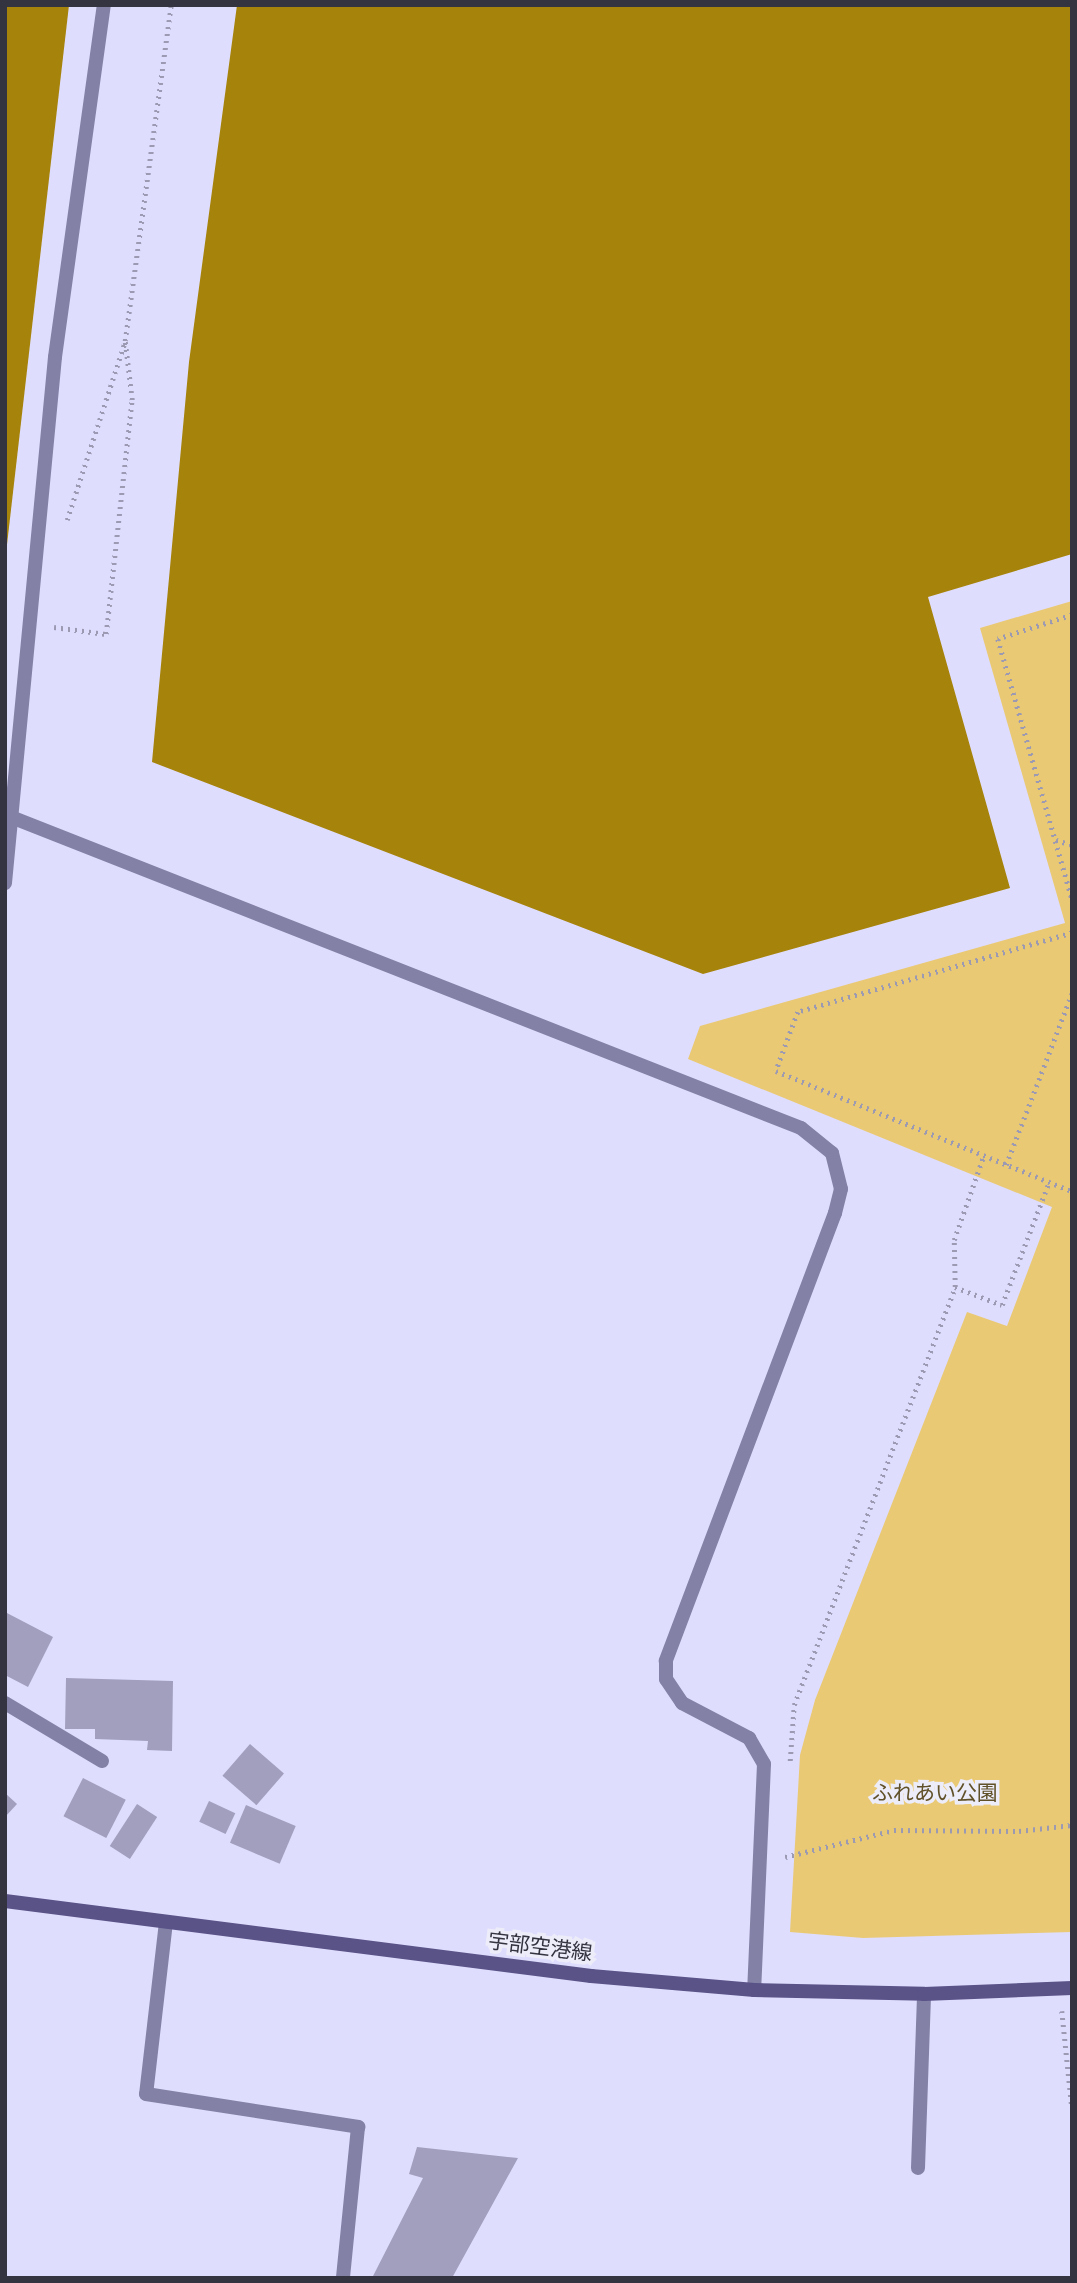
<!DOCTYPE html>
<meta charset="utf-8">
<style>
body{margin:0}
#map{position:relative;width:1077px;height:2283px;overflow:hidden;background:#dfddfd;font-family:"Sofia Sans Condensed","Noto Sans JP",sans-serif}
div>[style]{position:absolute}
[style*='--x']{left:calc(var(--x)*1px);top:calc(var(--y)*1px);width:calc(var(--w)*1px);rotate:calc(var(--a)*1deg)}
.green>*{inset:0;background:#eac974}
.water>*{inset:0;background:#a6830a}
.building>*{inset:0;background:#a19fbd;transform-origin:0 0}
.path>*{height:4.5px;margin-top:-2.25px;transform-origin:0;background:repeating-linear-gradient(90deg,#9c9ab3 0 2px,transparent 0 7px)}
.lane>*{height:14px;margin:-7px;padding:0 7px;transform-origin:7px;border-radius:7px;background:#8481a7}
.street>*{height:14px;margin:-7px;padding:0 7px;transform-origin:7px;border-radius:7px;background:#8481a7}
.secondary>*{height:14px;margin:-7px;padding:0 7px;transform-origin:7px;border-radius:7px;background:#595388}
span{translate:-50% -50%;white-space:nowrap;text-align:center;line-height:1.15;-webkit-text-stroke:7px #ededfa;paint-order:stroke}
.park-label{font-size:21px;color:#605128}
.street-label{font-size:21px;color:#343340}
.frame{position:absolute;inset:0;border:7px solid #343340;pointer-events:none}
</style>
<div id="map">
<div class="green">
<i style="clip-path:polygon(1072px 601px,1072px 1932px,863px 1938px,790px 1932px,800px 1755px,815px 1700px,967px 1312px,1007px 1326px,1052px 1207px,688px 1059px,700px 1026px,1065px 923px,980px 628px)"></i>
</div>
<div class="water">
<i style="clip-path:polygon(5px 5px,69px 5px,5px 562px)"></i>
<i style="clip-path:polygon(237px 5px,1072px 5px,1072px 554px,928px 597px,1010px 888px,703px 974px,152px 762px,189px 362px)"></i>
</div>
<div class="building">
<i style="clip-path:polygon(5px 1612px,53px 1637px,28px 1687px,5px 1675px)"></i>
<i style="clip-path:polygon(66px 1678px,173px 1681px,172px 1751px,147px 1750px,148px 1741px,95px 1739px,95px 1729px,65px 1729px)"></i>
<i style="left:250px;top:1744px;width:45px;height:42px;rotate:41deg"></i>
<i style="left:83px;top:1778px;width:48px;height:43px;rotate:27deg"></i>
<i style="clip-path:polygon(5px 1793px,17px 1804px,5px 1817px)"></i>
<i style="left:209px;top:1801px;width:29px;height:23px;rotate:25deg"></i>
<i style="left:137px;top:1804px;width:24px;height:50px;rotate:33deg"></i>
<i style="left:246px;top:1805px;width:54px;height:41px;rotate:23deg"></i>
<i style="clip-path:polygon(417px 2147px,518px 2158px,452px 2278px,372px 2278px,423px 2178px,409px 2174px)"></i>
</div>
<div class="path">
<i style="--x:67;--y:520;--w:188;--a:-72"></i>
<i style="--x:125;--y:341;--w:339;--a:-82.2"></i>
<i style="--x:1072;--y:615;--w:78;--a:162"></i>
<i style="--x:998;--y:639;--w:270;--a:74.1"></i>
<i style="--x:54;--y:627;--w:52;--a:7.7"></i>
<i style="--x:106;--y:634;--w:235;--a:-83.7"></i>
<i style="--x:132;--y:400;--w:59;--a:-96.8"></i>
<i style="--x:1056;--y:840;--w:17;--a:17"></i>
<i style="--x:1072;--y:933;--w:285;--a:163.9"></i>
<i style="--x:798;--y:1012;--w:63;--a:110.4"></i>
<i style="--x:776;--y:1071;--w:319;--a:22.1"></i>
<i style="--x:1006;--y:1165;--w:184;--a:-69"></i>
<i style="--x:955;--y:1287;--w:47;--a:-91.2"></i>
<i style="--x:954;--y:1240;--w:90;--a:-70.6"></i>
<i style="--x:790;--y:1761;--w:56;--a:-85.9"></i>
<i style="--x:794;--y:1705;--w:448;--a:-68.9"></i>
<i style="--x:955;--y:1287;--w:50;--a:21"></i>
<i style="--x:1002;--y:1305;--w:132;--a:-69.1"></i>
<i style="--x:785;--y:1857;--w:112;--a:-13.9"></i>
<i style="--x:894;--y:1830;--w:125;--a:0.5"></i>
<i style="--x:1019;--y:1831;--w:53;--a:-6.5"></i>
<i style="--x:1062;--y:2011;--w:98;--a:84.1"></i>
</div>
<div class="lane">
<i style="--x:11;--y:817;--w:849;--a:21.49"></i>
<i style="--x:801;--y:1128;--w:40;--a:39"></i>
<i style="--x:832;--y:1153;--w:37;--a:76"></i>
<i style="--x:841;--y:1189;--w:25;--a:104"></i>
<i style="--x:835;--y:1213;--w:479;--a:110.7"></i>
<i style="--x:666;--y:1661;--w:18;--a:90"></i>
<i style="--x:666;--y:1679;--w:29;--a:56"></i>
<i style="--x:682;--y:1703;--w:76;--a:27.6"></i>
<i style="--x:749;--y:1738;--w:30;--a:60"></i>
<i style="--x:764;--y:1764;--w:226;--a:92.5"></i>
<i style="--x:5;--y:883;--w:528;--a:-84.57"></i>
<i style="--x:55;--y:357;--w:355;--a:-82.1"></i>
<i style="--x:166;--y:1922;--w:173;--a:96.6"></i>
<i style="--x:146;--y:2094;--w:215;--a:8.8"></i>
<i style="--x:358;--y:2127;--w:152;--a:95.7"></i>
</div>
<div class="street">
<i style="--x:5;--y:1703;--w:113;--a:30.9"></i>
<i style="--x:918;--y:2168;--w:174;--a:-88"></i>
</div>
<div class="secondary">
<i style="--x:5;--y:1901;--w:591;--a:7.29"></i>
<i style="--x:591;--y:1976;--w:164;--a:4.9"></i>
<i style="--x:754;--y:1990;--w:170;--a:1.3"></i>
<i style="--x:924;--y:1994;--w:148;--a:-2.3"></i>
</div>
<div class="park-label">
<span style="left:935px;top:1794px">ふれあい公園</span>
</div>
<div class="street-label">
<span style="left:540px;top:1948px;rotate:7deg">宇部空港線</span>
</div>
<div class="frame"></div>
</div>
